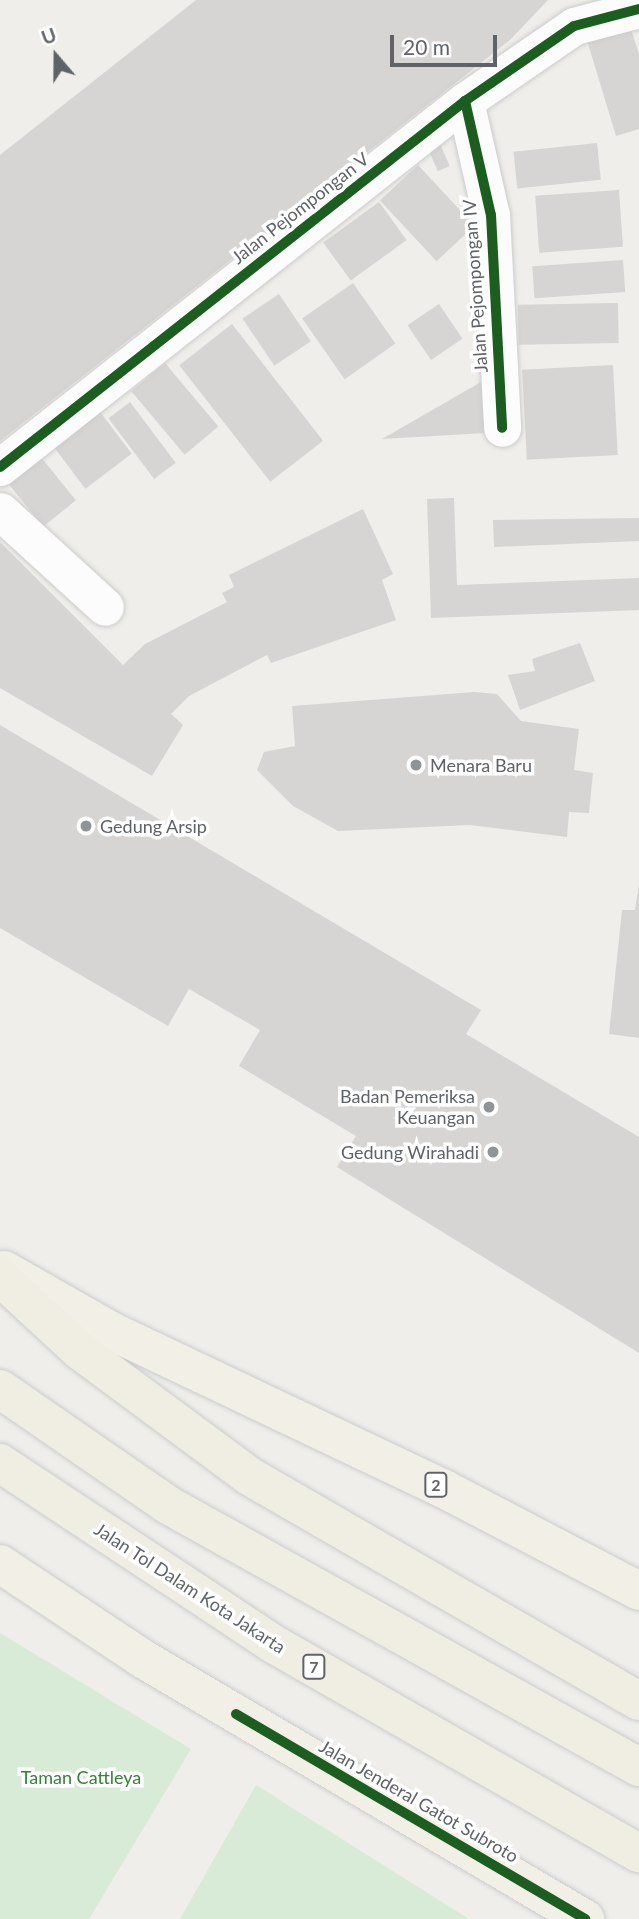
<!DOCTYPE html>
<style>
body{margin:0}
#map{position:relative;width:639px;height:1919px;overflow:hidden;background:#efeeea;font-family:Lato,sans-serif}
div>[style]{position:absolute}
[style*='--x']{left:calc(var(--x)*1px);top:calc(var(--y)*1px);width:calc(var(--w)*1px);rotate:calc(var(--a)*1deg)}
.green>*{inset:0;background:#d8ebd6}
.building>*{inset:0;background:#d6d5d3;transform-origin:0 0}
.roads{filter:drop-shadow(0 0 2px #cbcccc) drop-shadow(0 0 2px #cbcccc)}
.minor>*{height:37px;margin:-18.5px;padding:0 18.5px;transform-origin:18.5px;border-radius:18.5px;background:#fdfcfc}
.trunk>*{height:38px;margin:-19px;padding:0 19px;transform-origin:19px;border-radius:19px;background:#f2f0e6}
.motorway>*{height:38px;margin:-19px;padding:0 19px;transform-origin:19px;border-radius:19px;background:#f0ede3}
.cycleway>*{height:10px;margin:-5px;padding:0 5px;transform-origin:5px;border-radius:5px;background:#1b5e20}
.dots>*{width:19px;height:19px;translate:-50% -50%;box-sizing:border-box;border:4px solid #fff;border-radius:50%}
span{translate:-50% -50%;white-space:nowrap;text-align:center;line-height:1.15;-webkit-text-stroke:7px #fff;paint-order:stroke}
.shield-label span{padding:2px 5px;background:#fff;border:2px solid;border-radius:5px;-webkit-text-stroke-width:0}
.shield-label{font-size:16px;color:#5f6368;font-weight:700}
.street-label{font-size:18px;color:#5f6368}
.poi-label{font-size:18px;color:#5f6368}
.left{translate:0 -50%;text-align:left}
.right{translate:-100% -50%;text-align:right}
.park-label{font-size:18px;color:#348238}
.north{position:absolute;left:21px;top:21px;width:70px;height:70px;-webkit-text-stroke:5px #fff;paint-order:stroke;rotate:340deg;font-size:19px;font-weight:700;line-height:28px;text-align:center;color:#5f6368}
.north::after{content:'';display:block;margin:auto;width:24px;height:32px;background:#5f6368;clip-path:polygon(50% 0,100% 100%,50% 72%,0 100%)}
.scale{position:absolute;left:390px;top:35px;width:107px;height:32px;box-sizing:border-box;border:4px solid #5f6368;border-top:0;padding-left:9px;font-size:21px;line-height:24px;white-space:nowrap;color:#5f6368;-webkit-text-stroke:5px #fff;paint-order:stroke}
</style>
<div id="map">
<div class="green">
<i style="clip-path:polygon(0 1633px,191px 1749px,89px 1919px,0 1919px)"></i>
<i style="clip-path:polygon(256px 1785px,469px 1919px,180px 1919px)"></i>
</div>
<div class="building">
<i style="clip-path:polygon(196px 0,548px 0,510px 40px,0 441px,0 155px)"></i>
<i style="clip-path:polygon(629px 23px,639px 54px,639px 129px,616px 136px,586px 37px)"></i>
<i style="left:597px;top:143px;width:37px;height:84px;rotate:84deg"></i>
<i style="left:440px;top:144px;width:24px;height:13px;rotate:66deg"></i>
<i style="left:418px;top:165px;width:83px;height:52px;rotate:47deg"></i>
<i style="left:619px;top:190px;width:57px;height:84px;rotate:86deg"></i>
<i style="left:379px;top:202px;width:47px;height:69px;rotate:54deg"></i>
<i style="left:623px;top:260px;width:32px;height:91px;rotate:86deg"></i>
<i style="left:353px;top:283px;width:74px;height:62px;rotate:55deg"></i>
<i style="left:279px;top:294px;width:57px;height:44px;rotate:56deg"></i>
<i style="left:618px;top:303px;width:40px;height:100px;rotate:89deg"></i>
<i style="left:439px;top:304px;width:42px;height:38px;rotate:56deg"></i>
<i style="left:232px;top:324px;width:148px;height:67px;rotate:52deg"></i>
<i style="left:165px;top:363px;width:83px;height:44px;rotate:50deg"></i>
<i style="left:613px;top:365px;width:90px;height:91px;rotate:87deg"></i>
<i style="clip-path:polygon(481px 382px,485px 433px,382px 439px)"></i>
<i style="left:130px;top:402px;width:76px;height:27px;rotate:53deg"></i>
<i style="left:98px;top:409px;width:56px;height:58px;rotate:53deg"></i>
<i style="left:40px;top:456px;width:57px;height:42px;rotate:51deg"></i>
<i style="clip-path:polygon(454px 498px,457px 585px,639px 578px,639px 610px,431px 618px,427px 499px)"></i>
<i style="clip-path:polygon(363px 509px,393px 574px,382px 580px,396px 620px,271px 663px,267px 655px,189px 696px,171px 714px,183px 725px,152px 776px,0 688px,0 542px,123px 665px,145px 644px,227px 602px,222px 593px,234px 587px,229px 575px)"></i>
<i style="clip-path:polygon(639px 518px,639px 541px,494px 547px,493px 520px)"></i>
<i style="clip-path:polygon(580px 643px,595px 681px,520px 710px,508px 675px,535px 671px,532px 659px)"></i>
<i style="clip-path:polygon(474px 692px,497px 694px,521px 721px,579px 729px,574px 770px,593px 773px,589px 813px,569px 812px,567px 837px,470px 825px,338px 831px,293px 806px,257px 770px,264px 752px,295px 746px,292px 706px)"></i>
<i style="clip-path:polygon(0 725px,481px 1010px,466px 1034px,639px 1137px,639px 1353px,337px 1167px,356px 1136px,239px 1066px,260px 1030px,189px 989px,168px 1026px,0 928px)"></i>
<i style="clip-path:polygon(639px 884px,639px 1038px,609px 1034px,622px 910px,635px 910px)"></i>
</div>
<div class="roads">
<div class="minor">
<i style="--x:465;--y:101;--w:117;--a:77.2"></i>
<i style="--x:491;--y:215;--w:213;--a:87"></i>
<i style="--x:0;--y:467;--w:592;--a:-38.21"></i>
<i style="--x:465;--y:101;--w:132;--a:-34.5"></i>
<i style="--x:574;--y:26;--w:67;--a:-14.7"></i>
<i style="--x:0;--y:511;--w:142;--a:42.4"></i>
</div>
<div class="trunk">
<i style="--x:4;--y:1270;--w:121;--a:29.7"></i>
<i style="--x:109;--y:1330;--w:371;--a:25.4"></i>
<i style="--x:444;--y:1489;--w:220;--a:27.6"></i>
<i style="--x:0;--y:1564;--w:172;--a:33.6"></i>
<i style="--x:143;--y:1659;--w:513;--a:30.47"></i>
</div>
<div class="motorway">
<i style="--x:0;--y:1277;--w:108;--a:42.7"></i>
<i style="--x:79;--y:1350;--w:212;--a:36.5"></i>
<i style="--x:249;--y:1476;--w:450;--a:30"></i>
<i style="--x:0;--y:1389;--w:204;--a:34.6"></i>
<i style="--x:168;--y:1505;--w:539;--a:29.09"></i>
<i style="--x:0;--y:1463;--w:324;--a:33.5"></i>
<i style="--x:270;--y:1642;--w:425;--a:29.8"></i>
</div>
</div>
<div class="cycleway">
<i style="--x:465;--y:101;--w:117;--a:77.2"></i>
<i style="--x:491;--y:215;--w:213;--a:87"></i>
<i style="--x:0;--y:467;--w:592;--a:-38.21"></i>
<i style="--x:465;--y:101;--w:132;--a:-34.5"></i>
<i style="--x:574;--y:26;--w:67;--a:-14.7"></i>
<i style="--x:236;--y:1714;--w:405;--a:30.4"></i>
</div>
<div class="dots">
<i style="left:416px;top:765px;background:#919496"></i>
<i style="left:86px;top:826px;background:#919496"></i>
<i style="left:489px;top:1107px;background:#919496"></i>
<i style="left:493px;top:1152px;background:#919496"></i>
</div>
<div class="shield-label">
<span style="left:436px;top:1485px">2</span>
<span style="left:314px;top:1667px">7</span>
</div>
<div class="street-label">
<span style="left:300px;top:208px;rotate:-38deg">Jalan Pejompongan V</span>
<span style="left:475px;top:286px;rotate:-94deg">Jalan Pejompongan IV</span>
<span style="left:190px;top:1588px;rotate:33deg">Jalan Tol Dalam Kota Jakarta</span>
<span style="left:419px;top:1801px;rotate:30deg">Jalan Jenderal Gatot Subroto</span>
</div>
<div class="poi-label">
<span class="left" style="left:430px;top:765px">Menara Baru</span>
<span class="left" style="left:100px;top:826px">Gedung Arsip</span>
<span class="right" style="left:475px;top:1107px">Badan Pemeriksa<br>Keuangan</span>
<span class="right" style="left:479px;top:1152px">Gedung Wirahadi</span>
</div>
<div class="park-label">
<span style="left:81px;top:1777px">Taman Cattleya</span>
</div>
<div class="north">U</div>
<div class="scale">20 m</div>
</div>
